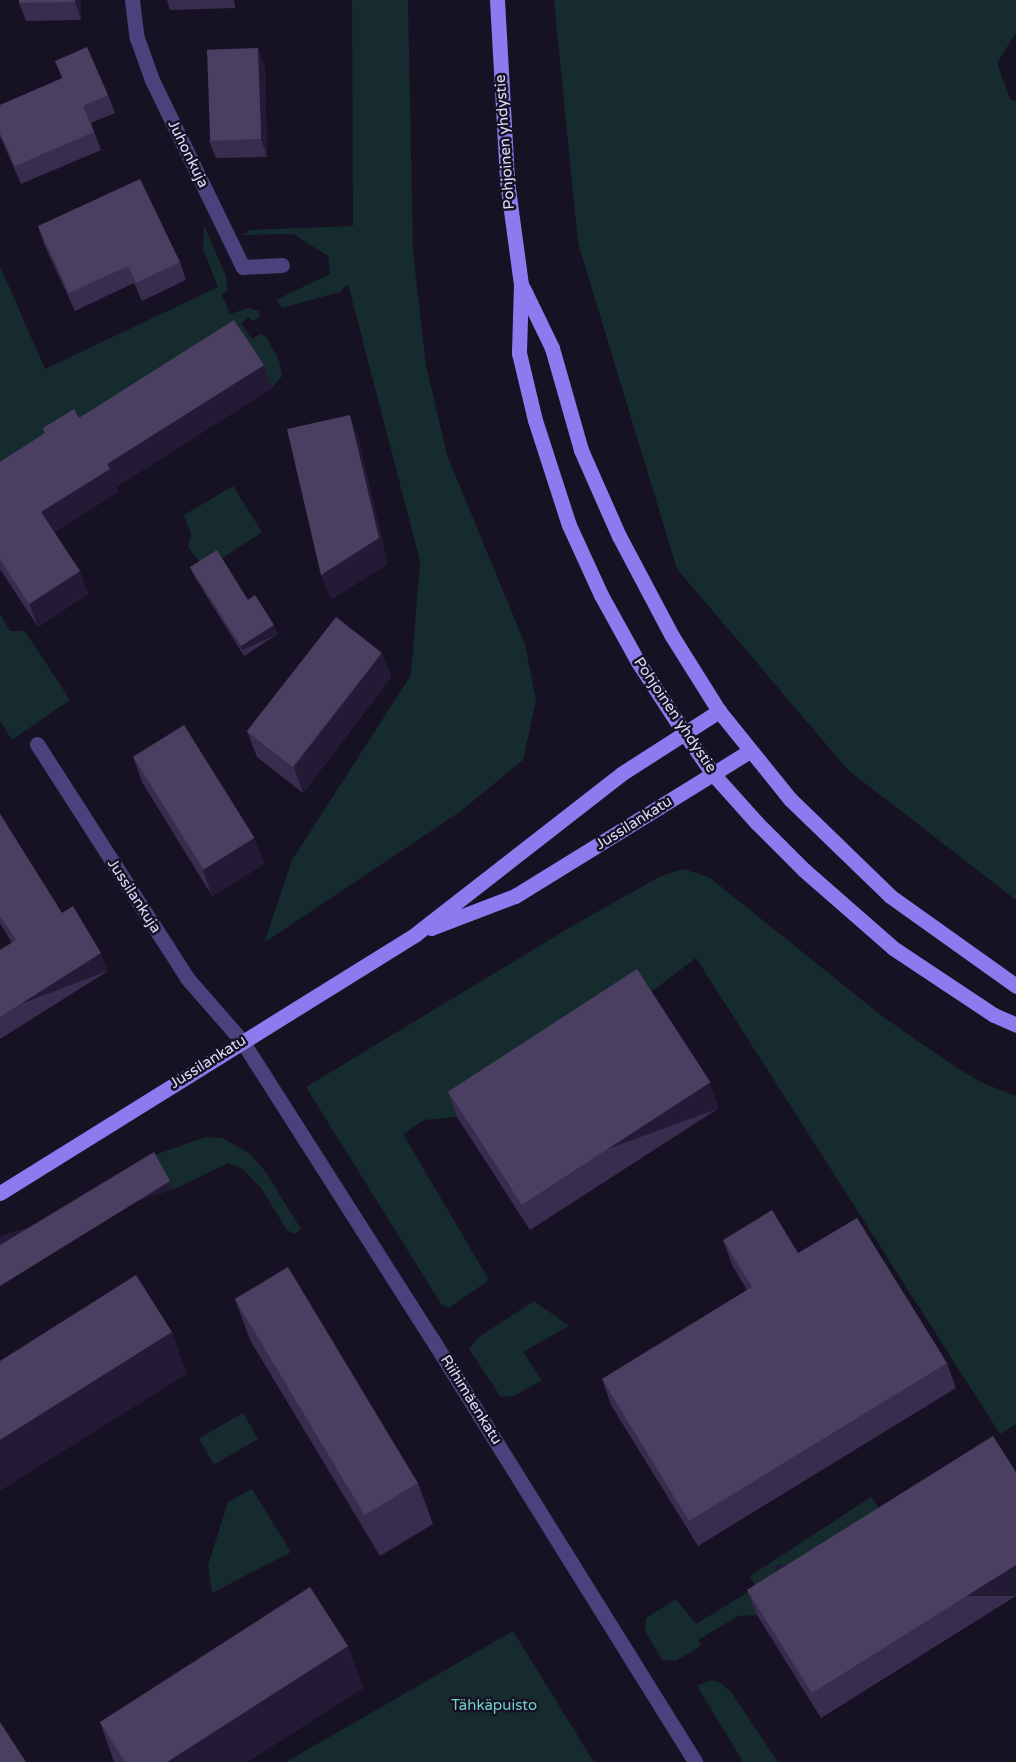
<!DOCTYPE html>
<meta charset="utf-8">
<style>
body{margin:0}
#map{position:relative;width:1016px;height:1762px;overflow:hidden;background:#171124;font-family:"Varela Round",sans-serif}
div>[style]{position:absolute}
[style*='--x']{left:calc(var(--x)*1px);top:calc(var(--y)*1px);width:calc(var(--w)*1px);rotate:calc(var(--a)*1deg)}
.green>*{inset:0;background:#152b2d;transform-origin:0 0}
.minor>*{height:15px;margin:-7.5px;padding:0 7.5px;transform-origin:7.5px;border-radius:7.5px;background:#4b427d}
.tertiary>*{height:15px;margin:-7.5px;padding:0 7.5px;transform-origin:7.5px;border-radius:7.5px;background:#4b427d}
.secondary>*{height:15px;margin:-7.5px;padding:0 7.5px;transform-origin:7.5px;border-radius:7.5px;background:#8b7bef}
.wall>*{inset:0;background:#382d4f}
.shaded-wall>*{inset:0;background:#231a36;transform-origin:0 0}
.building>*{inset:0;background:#4a3f61;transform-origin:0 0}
span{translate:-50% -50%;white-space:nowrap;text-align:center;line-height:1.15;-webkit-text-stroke:5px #171124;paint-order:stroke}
.street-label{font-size:15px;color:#e0d9fa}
.park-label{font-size:15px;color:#6dd2c5}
</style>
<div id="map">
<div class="green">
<i style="clip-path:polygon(352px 0,408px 0,413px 252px,426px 365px,447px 455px,525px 644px,536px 700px,523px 760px,461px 811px,264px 943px,292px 860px,411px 675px,420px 561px,348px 284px,340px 292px,282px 308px,276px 300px,330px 274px,328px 256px,293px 234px,242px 235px,250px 230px,353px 226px)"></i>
<i style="clip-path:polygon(554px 0,1016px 0,1016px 33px,997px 63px,1010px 99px,1016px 101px,1016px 900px,848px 770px,677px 569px,578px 243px)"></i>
<i style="clip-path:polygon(204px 225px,226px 276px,228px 290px,222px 295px,230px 314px,248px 308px,259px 311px,260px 317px,253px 321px,249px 317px,241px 323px,252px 339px,261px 334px,266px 337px,279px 360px,282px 376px,272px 388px,0 466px,0 266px,45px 369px,218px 287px,203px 249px)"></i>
<i style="clip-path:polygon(233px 486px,262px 532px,205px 569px,188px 547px,191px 534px,184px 515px)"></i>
<i style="clip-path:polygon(0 614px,10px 631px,25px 631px,70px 700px,12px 740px,0 721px)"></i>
<i style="clip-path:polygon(683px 869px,709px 877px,882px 1016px,957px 1068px,983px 1083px,1016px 1096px,1016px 1424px,1000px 1434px,696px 958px,647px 995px,457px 1117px,424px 1120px,403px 1134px,489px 1280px,449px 1308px,441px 1304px,306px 1087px,579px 922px,661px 876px)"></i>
<i style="clip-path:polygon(206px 1137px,222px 1138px,249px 1153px,265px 1171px,301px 1229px,294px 1234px,287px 1230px,261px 1188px,243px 1169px,228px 1163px,173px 1190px,154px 1155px)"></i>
<i style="clip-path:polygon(534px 1301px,569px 1326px,523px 1352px,542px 1380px,514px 1396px,501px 1397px,469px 1349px,479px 1337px)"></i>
<i style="left:243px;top:1413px;width:30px;height:51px;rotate:60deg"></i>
<i style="clip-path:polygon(252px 1489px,291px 1552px,212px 1593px,208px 1565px,228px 1502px)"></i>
<i style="clip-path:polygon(871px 1497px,894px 1529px,757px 1615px,738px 1616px,698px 1640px,701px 1646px,676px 1661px,662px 1660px,645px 1631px,646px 1618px,676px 1599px,696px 1624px,756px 1587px,750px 1576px)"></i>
<i style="clip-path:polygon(513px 1631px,594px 1762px,286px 1762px)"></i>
<i style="clip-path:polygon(711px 1680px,721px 1683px,732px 1693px,778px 1762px,743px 1762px,697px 1686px)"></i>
</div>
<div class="minor">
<i style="--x:132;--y:0;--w:38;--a:83"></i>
<i style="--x:137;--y:38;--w:45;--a:70.3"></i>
<i style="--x:152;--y:80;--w:208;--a:64.1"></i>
<i style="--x:243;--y:267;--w:39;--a:-3"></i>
<i style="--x:37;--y:744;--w:278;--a:57.3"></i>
<i style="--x:187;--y:978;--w:84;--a:48.9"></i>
</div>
<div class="tertiary">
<i style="--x:242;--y:1041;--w:353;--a:57.5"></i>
<i style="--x:432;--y:1339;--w:498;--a:58.1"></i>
</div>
<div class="secondary">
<i style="--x:497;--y:0;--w:181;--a:86.8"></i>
<i style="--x:507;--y:181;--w:104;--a:82.3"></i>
<i style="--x:521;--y:284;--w:69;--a:91.7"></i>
<i style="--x:519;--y:353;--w:69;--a:76.6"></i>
<i style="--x:535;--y:420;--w:110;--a:72.1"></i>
<i style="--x:569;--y:525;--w:77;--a:65.4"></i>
<i style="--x:601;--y:595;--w:77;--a:61.1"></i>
<i style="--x:638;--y:662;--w:86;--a:56.9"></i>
<i style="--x:685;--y:734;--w:49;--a:55"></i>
<i style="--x:713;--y:774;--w:66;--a:48.1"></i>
<i style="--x:757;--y:823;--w:66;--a:45"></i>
<i style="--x:804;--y:870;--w:118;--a:41.2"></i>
<i style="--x:893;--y:948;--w:121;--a:33.6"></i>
<i style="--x:994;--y:1015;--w:24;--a:24"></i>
<i style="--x:523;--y:288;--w:67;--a:64.2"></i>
<i style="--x:552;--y:348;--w:106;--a:74.1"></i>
<i style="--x:581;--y:450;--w:94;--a:66.2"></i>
<i style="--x:619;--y:536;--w:113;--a:62.1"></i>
<i style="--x:672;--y:636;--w:89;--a:57.9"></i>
<i style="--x:719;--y:711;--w:113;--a:51.1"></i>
<i style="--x:790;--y:799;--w:139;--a:44.1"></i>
<i style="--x:890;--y:896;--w:155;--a:35.5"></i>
<i style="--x:431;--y:928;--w:90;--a:-20.9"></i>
<i style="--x:515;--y:896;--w:276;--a:-31.7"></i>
<i style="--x:0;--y:1193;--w:491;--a:-31.9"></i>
<i style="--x:417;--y:933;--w:259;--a:-37.9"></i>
<i style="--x:621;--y:774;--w:117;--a:-32.7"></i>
</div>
<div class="wall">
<i style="clip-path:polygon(81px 0,81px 20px,26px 21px,19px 3px)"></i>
<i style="clip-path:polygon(167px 0,234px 0,235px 8px,170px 10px)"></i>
<i style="clip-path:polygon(55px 61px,108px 95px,115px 113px,91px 123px,101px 150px,21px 184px,0 136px,0 105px,62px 78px)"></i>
<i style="clip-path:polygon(265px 65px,267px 157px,216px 158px,209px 141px)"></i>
<i style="clip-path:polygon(38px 226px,180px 262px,186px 280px,142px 301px,134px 283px,75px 311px,44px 244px)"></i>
<i style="clip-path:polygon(264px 365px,272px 388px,116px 487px,118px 492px,54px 532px,88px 594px,38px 627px,0 569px,0 462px,45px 433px,43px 428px)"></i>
<i style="clip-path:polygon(190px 567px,248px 600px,278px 634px,244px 656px,194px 576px)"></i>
<i style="clip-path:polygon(382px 653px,391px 678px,303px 793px,257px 757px,247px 731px)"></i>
<i style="clip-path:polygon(133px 756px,254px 838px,264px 864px,212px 896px,142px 782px)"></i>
<i style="clip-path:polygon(0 814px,62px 913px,108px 971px,0 1039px,0 950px,12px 943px,0 923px)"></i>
<i style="clip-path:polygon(448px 1092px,719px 1108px,530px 1230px,457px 1117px)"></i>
<i style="clip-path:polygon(723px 1240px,798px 1253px,947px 1363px,956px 1388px,698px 1546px,611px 1405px,602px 1379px,747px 1290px,732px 1265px)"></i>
<i style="clip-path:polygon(235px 1299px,418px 1483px,433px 1524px,380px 1556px,250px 1340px)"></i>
<i style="clip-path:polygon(1016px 1472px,1016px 1596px,821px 1718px,757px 1615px,747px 1590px)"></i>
<i style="clip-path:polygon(348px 1646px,363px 1688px,247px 1762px,114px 1762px,100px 1722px)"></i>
</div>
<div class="shaded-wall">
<i style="clip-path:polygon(75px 0,81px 0,81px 20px,75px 2px)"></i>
<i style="clip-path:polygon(258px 48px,265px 65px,267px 157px,261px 139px)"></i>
<i style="clip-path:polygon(264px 365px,272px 388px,116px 487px,118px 492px,50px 535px,41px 512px,107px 464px)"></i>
<i style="clip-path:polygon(350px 415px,359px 440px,388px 564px,331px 600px,321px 575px)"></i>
<i style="clip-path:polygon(80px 571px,88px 594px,38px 627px,29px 604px)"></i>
<i style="left:274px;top:625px;width:10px;height:39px;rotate:66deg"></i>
<i style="clip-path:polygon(382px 653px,391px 678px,303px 793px,294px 767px)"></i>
<i style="clip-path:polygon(254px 838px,264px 864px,212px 896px,203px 870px)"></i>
<i style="left:101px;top:953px;width:19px;height:120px;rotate:69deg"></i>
<i style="left:710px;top:1083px;width:27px;height:225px;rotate:70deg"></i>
<i style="left:170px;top:1181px;width:9px;height:200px;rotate:72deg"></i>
<i style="clip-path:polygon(172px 1332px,187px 1374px,0 1491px,0 1440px)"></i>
<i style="left:1016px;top:1565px;width:31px;height:241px;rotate:90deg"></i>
<i style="clip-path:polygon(348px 1646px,363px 1688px,247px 1762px,167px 1762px)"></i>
</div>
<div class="building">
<i style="clip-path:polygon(19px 0,75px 0,75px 2px,19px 3px)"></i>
<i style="clip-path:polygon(87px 47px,108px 95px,83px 106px,94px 132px,15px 166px,0 133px,0 105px,63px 78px,55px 61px)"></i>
<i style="left:258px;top:48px;width:91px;height:51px;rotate:88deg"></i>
<i style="clip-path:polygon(140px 179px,180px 262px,136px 283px,128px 266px,69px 293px,38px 226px)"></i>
<i style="clip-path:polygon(234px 320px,264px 365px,107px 464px,110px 469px,41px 512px,80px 571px,29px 604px,0 559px,0 462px,45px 433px,43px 428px,74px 409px,79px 418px)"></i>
<i style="clip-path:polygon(350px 415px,379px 538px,321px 575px,287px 429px)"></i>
<i style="clip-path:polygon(217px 550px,248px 600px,255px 595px,274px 625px,241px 646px,190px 567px)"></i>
<i style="left:336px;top:617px;width:58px;height:145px;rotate:38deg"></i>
<i style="left:184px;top:725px;width:133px;height:60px;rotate:58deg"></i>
<i style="clip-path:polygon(0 814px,62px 913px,73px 906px,101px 953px,0 1017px,0 950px,16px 940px,0 916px)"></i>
<i style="left:637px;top:969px;width:135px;height:225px;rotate:57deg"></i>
<i style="clip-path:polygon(154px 1152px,170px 1181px,0 1286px,0 1245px)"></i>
<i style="clip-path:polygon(772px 1210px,798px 1253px,857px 1218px,947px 1363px,689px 1521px,602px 1379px,752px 1287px,723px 1240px)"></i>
<i style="left:288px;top:1267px;width:252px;height:62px;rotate:59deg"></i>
<i style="clip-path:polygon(136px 1275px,172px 1332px,0 1440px,0 1361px)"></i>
<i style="clip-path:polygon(993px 1436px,1016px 1472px,1016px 1565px,812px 1693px,747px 1590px)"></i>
<i style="clip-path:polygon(310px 1587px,348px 1646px,167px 1762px,125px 1762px,100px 1722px)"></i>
<i style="clip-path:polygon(0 1722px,26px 1762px,0 1762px)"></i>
</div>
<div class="street-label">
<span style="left:505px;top:142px;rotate:-94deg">Pohjoinen yhdystie</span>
<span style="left:188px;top:154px;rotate:64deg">Juhonkuja</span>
<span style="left:675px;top:715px;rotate:56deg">Pohjoinen yhdystie</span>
<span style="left:634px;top:823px;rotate:-32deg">Jussilankatu</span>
<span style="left:134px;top:896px;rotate:57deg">Jussilankuja</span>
<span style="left:208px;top:1062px;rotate:-32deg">Jussilankatu</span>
<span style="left:471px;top:1400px;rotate:58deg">Riihimäenkatu</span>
</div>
<div class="park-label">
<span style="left:494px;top:1706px">Tähkäpuisto</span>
</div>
</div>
